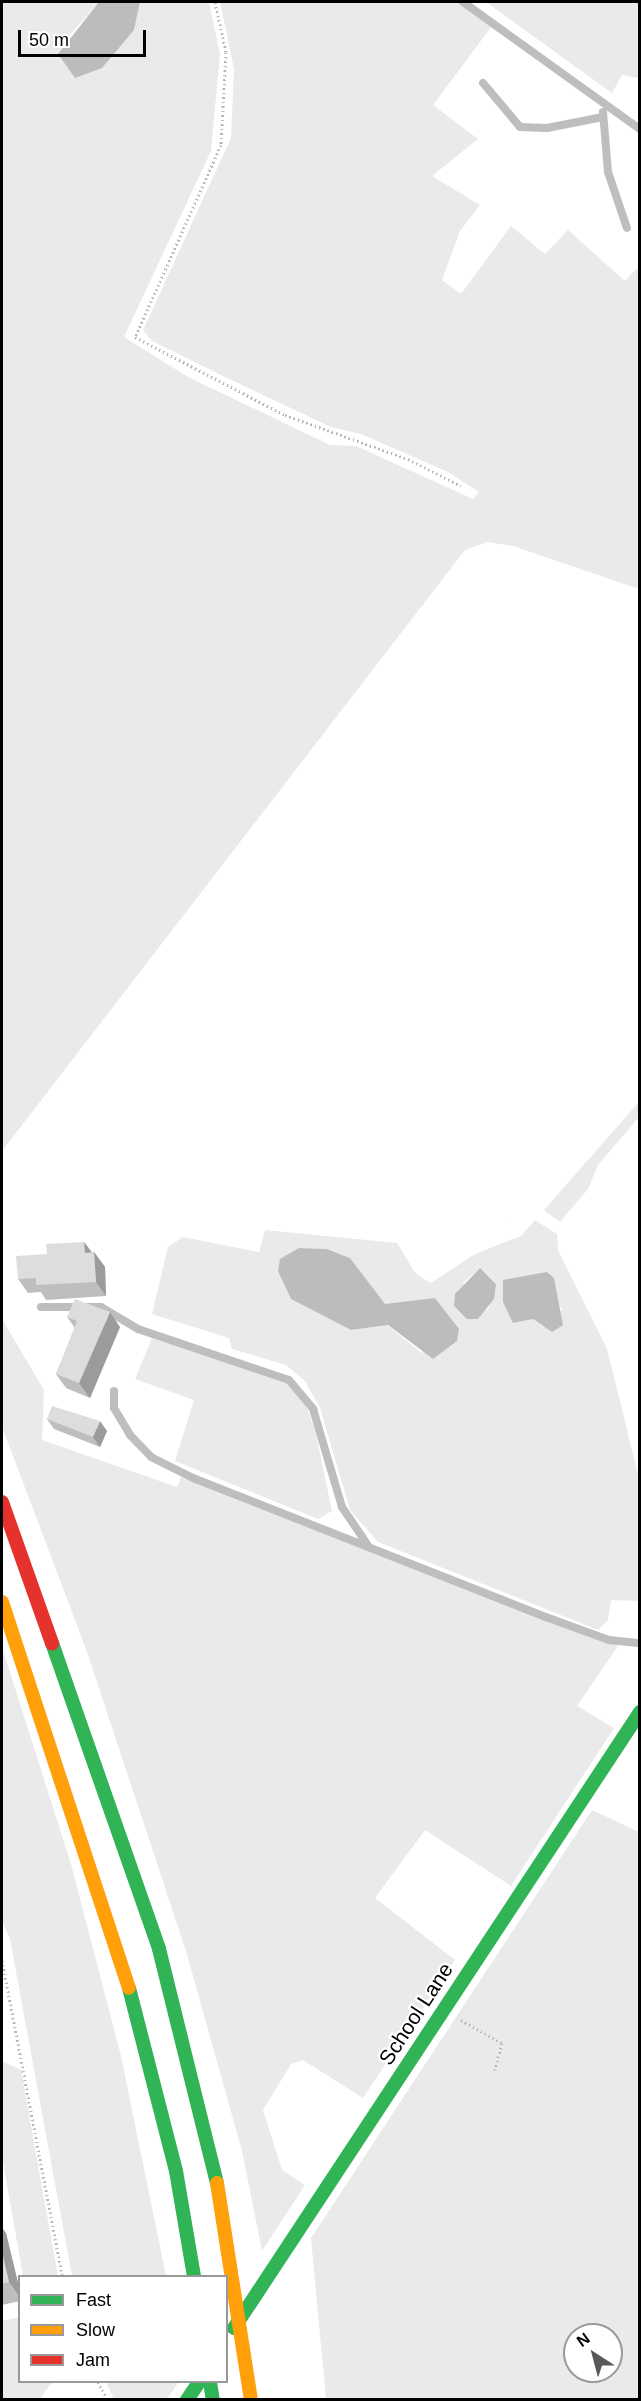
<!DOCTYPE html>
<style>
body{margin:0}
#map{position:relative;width:641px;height:2401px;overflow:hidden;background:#fff;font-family:Helvetica,sans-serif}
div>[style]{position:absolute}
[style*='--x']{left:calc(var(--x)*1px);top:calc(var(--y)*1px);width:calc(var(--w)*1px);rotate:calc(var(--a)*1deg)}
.green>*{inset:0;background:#eaeaea}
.water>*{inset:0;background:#bcbcbc}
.path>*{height:3px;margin-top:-1.5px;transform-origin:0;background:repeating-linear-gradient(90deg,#b8b8b8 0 1.5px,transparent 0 4.5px)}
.lane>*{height:8px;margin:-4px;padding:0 4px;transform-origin:4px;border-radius:4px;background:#bebebe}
.fast>*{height:14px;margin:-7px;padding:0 7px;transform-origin:7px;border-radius:7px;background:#30b455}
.slow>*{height:14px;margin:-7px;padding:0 7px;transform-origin:7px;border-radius:7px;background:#ff9f0a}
.jam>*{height:14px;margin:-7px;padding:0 7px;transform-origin:7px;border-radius:7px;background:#e5322d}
.wall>*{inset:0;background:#bebebe}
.shaded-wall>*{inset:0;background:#9b9b9b}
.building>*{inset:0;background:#ddd}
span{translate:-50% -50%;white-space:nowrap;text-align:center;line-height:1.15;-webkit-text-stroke:4.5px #fff;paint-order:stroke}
.street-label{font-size:21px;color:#000}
.frame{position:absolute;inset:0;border:3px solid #000;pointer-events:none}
.legend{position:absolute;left:18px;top:2275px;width:210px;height:108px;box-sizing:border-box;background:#fff;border:2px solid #999;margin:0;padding:8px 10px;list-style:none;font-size:18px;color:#000}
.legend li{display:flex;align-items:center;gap:12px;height:30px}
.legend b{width:30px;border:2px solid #999}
.north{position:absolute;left:563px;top:2323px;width:60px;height:60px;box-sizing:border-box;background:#fff;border:2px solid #999;border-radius:50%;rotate:324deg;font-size:16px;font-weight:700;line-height:24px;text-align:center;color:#000}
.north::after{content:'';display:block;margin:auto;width:21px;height:27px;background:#595959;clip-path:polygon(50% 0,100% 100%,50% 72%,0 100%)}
.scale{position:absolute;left:18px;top:30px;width:128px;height:27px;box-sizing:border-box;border:3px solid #000;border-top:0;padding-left:8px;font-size:18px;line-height:21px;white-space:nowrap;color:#000;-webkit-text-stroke:4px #fff;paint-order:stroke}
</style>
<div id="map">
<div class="green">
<i style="clip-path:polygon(2px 2px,99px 2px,69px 36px,75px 77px,134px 30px,140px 2px,209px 2px,220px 54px,211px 151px,124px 337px,188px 377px,330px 445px,356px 446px,473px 499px,479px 492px,448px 472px,361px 434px,331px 427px,225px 377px,152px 341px,143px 330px,231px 138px,234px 69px,220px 2px,458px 2px,492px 26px,433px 105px,478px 139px,432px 176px,480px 205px,460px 231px,442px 280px,461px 294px,511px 226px,545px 254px,568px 230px,625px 281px,640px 265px,639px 589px,513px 546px,487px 542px,465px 550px,2px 1151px)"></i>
<i style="clip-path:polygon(486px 2px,639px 2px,639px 78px,622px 75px,612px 93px)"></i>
<i style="clip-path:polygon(639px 1102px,639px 1117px,598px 1165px,588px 1189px,560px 1222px,544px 1210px)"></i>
<i style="clip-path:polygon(evenodd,535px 1220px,557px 1234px,558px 1250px,607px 1349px,639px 1478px,639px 1601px,611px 1600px,608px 1620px,598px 1630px,378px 1542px,350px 1510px,320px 1408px,305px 1381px,286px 1365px,232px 1349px,229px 1338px,152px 1314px,168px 1247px,183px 1237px,259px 1252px,265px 1230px,397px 1243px,416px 1274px,431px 1283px,475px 1254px,521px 1236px,535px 1220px,299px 1248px,327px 1249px,350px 1258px,374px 1296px,385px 1304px,405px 1303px,423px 1354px,387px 1325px,351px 1330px,291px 1299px,299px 1248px,535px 1220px,480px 1268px,496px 1283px,488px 1310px,463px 1283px,480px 1268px,535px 1220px,553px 1293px,562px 1310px,543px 1327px,533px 1319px,513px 1323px,553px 1293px)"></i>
<i style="clip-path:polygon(2px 1319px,44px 1390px,42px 1440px,177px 1487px,181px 1477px,618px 1646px,577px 1706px,614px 1728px,511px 1886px,425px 1830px,375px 1898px,455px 1960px,363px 2098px,303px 2060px,291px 2064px,263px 2110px,282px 2170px,305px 2185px,262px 2251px,242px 2151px,186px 1951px,86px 1649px,2px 1427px)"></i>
<i style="clip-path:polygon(152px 1338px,290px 1385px,307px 1408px,316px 1434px,332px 1511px,318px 1519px,175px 1461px,194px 1400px,135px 1379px)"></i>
<i style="clip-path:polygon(2px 1647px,71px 1864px,121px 2056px,166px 2276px,72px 2276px,10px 1939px,2px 1921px)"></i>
<i style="clip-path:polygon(evenodd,592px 1810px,639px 1832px,639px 2399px,326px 2399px,311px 2238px,592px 1810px,575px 2335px,611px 2335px,611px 2371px,575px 2371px,575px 2335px)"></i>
<i style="clip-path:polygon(2px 2061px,21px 2070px,58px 2276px,23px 2276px,2px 2156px)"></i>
<i style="clip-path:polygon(19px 2317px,20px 2382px,52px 2382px,40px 2399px,2px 2399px,2px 2321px)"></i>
<i style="clip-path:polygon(106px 2382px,179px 2382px,166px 2400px,114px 2399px)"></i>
</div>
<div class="water">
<i style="clip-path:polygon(99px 2px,140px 2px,134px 30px,102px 68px,75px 78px,58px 54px)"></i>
<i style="clip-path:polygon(299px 1248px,327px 1249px,350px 1258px,385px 1304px,435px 1298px,459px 1329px,457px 1341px,433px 1359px,388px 1325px,351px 1330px,291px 1299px,278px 1271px,280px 1259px)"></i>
<i style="clip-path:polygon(480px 1268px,496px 1284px,494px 1299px,478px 1319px,467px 1319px,454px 1306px,455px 1294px)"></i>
<i style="clip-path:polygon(547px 1272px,554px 1278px,563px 1325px,552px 1332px,533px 1319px,513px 1323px,503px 1302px,503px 1280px)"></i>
</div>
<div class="path">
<i style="--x:215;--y:2;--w:51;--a:77.6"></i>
<i style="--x:226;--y:52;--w:93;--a:93.1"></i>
<i style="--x:221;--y:145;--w:210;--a:114.1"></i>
<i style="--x:135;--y:337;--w:169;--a:27.5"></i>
<i style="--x:285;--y:415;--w:131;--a:19.7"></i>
<i style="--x:408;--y:459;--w:59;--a:27"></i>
<i style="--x:2;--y:1960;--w:322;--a:79.2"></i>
<i style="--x:461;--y:2020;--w:47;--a:29.3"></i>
<i style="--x:502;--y:2043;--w:28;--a:105"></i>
<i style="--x:98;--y:2382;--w:21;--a:61"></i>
</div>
<div class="lane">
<i style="--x:463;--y:2;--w:218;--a:35.7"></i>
<i style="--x:483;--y:83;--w:57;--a:49.9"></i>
<i style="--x:520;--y:127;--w:27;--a:2"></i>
<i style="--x:547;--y:128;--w:57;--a:-11.1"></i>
<i style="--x:603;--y:112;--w:60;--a:85.2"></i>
<i style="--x:608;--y:172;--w:59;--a:71.3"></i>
<i style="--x:41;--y:1307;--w:60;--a:0"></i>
<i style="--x:101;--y:1307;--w:43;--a:30.7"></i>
<i style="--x:138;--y:1329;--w:159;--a:18.7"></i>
<i style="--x:289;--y:1380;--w:38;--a:50"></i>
<i style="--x:313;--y:1409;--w:102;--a:73.5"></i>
<i style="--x:342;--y:1507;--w:45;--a:56"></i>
<i style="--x:114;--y:1391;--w:17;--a:90"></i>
<i style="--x:114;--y:1408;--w:31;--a:59"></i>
<i style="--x:130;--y:1435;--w:30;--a:46"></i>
<i style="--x:151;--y:1457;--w:47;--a:26.6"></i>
<i style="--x:193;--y:1478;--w:379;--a:21.5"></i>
<i style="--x:546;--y:1617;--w:67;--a:20.1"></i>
<i style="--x:609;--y:1640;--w:31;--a:6"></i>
</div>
<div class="fast">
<i style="--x:52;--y:1643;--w:324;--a:70.7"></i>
<i style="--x:159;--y:1949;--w:241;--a:76.1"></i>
<i style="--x:129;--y:1988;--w:189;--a:75.6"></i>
<i style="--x:176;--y:2171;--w:107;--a:80.3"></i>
<i style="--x:234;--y:2328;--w:738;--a:-56.61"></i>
<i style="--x:210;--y:2382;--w:18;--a:81"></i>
<i style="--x:187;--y:2400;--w:22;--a:-56"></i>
</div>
<div class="slow">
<i style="--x:2;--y:1602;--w:406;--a:71.8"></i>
<i style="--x:217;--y:2183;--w:220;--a:81.1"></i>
</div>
<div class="jam">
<i style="--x:2;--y:1502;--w:150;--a:70.5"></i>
</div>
<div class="wall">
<i style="clip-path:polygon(84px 1242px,92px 1252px,94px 1252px,105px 1267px,106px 1296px,46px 1300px,41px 1292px,28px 1293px,18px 1279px,47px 1254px)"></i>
<i style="clip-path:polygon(67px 1317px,120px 1327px,90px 1398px,66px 1388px,56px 1374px,75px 1328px)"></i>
<i style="clip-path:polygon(47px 1419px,107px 1431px,100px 1447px,54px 1429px)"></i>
<i style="clip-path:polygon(2px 2228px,6px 2233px,20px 2291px,20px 2301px,2px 2305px)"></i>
</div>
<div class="shaded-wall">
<i style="clip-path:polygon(84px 1242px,94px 1256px,85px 1253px)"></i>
<i style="clip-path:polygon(94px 1252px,105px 1267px,106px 1296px,96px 1282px)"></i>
<i style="clip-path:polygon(110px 1312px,120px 1327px,90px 1398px,79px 1383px)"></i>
<i style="clip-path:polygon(100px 1421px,107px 1431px,100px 1447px,93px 1437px)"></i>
<i style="clip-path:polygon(2px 2228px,6px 2233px,20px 2291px,20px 2297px,9px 2282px,2px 2252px)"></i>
</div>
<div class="building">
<i style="clip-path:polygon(84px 1242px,85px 1253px,94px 1252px,96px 1282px,36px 1285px,36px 1278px,18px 1279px,16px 1256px,47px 1254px,46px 1244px)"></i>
<i style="clip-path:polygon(75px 1299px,110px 1312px,79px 1383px,56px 1374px,77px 1321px,67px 1317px)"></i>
<i style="clip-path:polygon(52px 1406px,100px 1421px,93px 1437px,47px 1419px)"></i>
<i style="clip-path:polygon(2px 2252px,9px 2282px,2px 2284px)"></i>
</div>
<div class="street-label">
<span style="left:416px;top:2014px;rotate:-57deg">School Lane</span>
</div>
<div class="frame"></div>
<ul class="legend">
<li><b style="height:8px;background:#30b455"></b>Fast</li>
<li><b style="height:8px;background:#ff9f0a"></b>Slow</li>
<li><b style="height:8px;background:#e5322d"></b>Jam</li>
</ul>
<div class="north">N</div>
<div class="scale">50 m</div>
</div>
